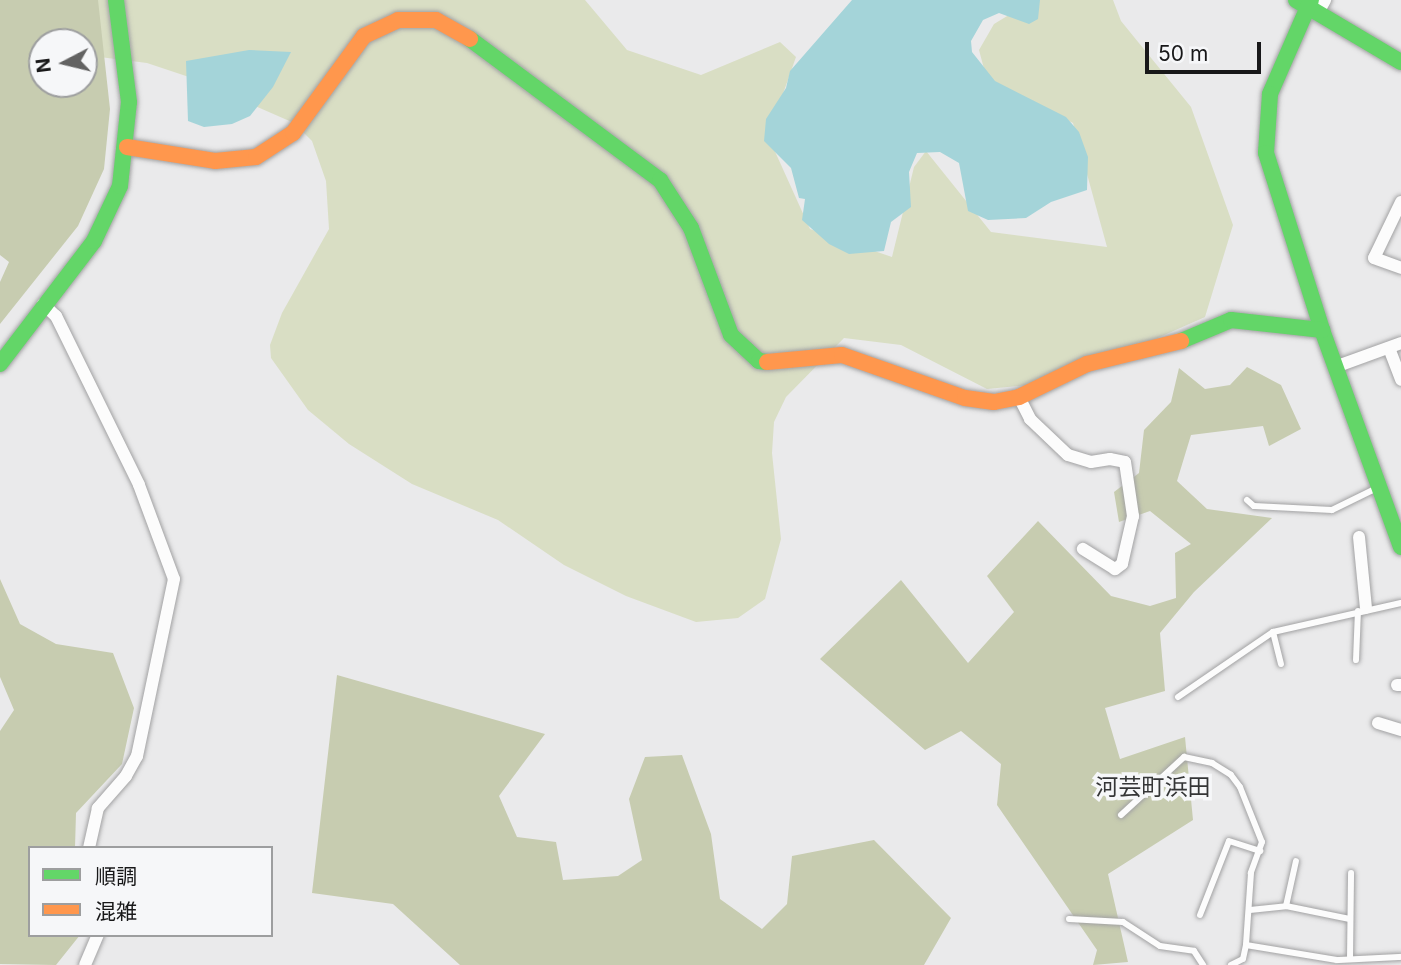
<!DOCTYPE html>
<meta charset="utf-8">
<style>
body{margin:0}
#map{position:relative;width:1401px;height:965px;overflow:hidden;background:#eaeaeb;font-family:Inter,"Noto Sans JP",sans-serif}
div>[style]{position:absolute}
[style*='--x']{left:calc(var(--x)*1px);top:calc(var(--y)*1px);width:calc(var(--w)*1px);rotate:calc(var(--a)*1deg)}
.green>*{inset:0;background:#d9dec4}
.forest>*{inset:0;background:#c7ccb0}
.water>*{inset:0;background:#a4d4d9}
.roads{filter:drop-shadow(0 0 2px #a2a2a3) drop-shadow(0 0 2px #a2a2a3)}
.lane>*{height:6px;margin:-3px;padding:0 3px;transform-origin:3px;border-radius:3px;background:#fcfcfc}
.street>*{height:12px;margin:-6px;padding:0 6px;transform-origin:6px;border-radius:6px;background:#fcfcfc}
.fast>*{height:16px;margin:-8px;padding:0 8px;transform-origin:8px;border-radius:8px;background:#63d668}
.slow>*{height:16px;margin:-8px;padding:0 8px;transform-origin:8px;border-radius:8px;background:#ff974d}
span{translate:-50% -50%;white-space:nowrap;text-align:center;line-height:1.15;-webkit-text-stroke:7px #f6f7f9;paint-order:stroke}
.quarter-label{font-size:23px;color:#343536}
.legend{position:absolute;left:28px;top:846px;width:245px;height:91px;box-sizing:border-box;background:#f6f7f9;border:2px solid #9d9e9f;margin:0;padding:9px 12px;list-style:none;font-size:21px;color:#181819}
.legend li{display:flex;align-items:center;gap:14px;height:35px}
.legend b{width:35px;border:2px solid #9d9e9f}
.north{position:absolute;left:28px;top:28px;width:70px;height:70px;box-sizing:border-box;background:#f6f7f9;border:2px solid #9d9e9f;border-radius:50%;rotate:263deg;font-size:19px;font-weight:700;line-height:28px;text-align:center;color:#181819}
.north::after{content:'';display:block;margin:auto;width:24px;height:32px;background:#626262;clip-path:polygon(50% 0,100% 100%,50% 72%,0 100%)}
.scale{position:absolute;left:1145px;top:42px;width:116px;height:32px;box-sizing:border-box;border:4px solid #181819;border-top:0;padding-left:9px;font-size:21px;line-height:24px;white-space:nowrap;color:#181819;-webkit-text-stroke:5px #f6f7f9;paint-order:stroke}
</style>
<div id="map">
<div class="green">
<i style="clip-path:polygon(0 0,585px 0,627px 50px,701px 75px,780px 42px,796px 57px,768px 136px,810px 229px,892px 257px,914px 167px,926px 151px,991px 232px,1107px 247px,1073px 123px,987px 80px,979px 50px,994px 24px,1034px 0,1113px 0,1121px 21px,1191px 107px,1233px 225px,1205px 317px,1058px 382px,987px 389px,901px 345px,844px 338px,786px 397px,774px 422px,772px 453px,781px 539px,765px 599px,738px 618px,696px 622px,626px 596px,564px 565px,498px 520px,412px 484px,349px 444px,308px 410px,271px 358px,270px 345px,282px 313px,329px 229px,326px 181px,312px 141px,294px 123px,189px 77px,147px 63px,84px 55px,84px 42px,42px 42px)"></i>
</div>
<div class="forest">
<i style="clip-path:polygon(evenodd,0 0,98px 0,110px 109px,104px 169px,78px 226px,0 324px,0 282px,9px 262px,0 255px,0 0,84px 42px,84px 84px,42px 84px,42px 42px,84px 42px)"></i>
<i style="clip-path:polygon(1247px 367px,1281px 385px,1301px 429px,1269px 446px,1263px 426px,1191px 435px,1177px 481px,1207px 509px,1272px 518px,1194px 592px,1160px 633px,1165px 691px,1105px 708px,1120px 759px,1185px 737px,1193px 820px,1108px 874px,1128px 962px,1093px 965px,1097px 950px,997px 805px,1001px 764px,961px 731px,925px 750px,820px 659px,901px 580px,968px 663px,1014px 612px,987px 576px,1038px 521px,1111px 596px,1150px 606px,1176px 598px,1175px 553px,1191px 544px,1150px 511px,1119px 522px,1114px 492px,1139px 473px,1144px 430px,1171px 402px,1179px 368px,1205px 389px,1230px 385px)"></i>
<i style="clip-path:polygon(0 579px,20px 624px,56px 644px,113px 653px,134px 708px,122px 764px,76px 813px,75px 848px,30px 848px,30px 935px,80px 935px,56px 965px,0 964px,0 731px,14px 710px,0 677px)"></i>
<i style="clip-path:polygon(337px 675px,545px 734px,499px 796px,517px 837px,556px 842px,563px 880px,618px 876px,642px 860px,629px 799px,645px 757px,682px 755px,711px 834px,720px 899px,762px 929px,787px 904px,792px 856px,874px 840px,951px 918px,924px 965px,460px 965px,393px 904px,312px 893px)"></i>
</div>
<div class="water">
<i style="clip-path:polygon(852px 0,1040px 0,1038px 19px,1029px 24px,999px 13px,983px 20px,971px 41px,972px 52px,995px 81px,1066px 117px,1079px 132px,1088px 157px,1087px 190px,1051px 202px,1026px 218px,988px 220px,968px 211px,959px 163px,940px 152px,917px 153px,909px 172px,911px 207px,891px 222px,884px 251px,849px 254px,829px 244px,802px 220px,805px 199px,799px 198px,791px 168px,764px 141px,766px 119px,786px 88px,790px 71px)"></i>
<i style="clip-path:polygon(249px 50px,291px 52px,273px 87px,250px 116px,232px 124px,204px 127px,188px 121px,186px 61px)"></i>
</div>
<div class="roads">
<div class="lane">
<i style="--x:1247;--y:500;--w:9;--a:41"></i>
<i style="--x:1254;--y:506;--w:78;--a:2.9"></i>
<i style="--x:1332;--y:510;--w:50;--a:-26.1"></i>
<i style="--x:1273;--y:632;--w:33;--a:76"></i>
<i style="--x:1356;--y:660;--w:49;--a:-87.7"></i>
<i style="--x:1178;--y:697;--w:115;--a:-34.4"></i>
<i style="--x:1273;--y:632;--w:131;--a:-12.8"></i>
<i style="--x:1121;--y:815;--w:86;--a:-42.6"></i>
<i style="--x:1184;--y:757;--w:29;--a:12"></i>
<i style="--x:1212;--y:763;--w:22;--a:32"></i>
<i style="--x:1231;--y:775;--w:15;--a:53"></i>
<i style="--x:1240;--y:787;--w:59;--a:68.2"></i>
<i style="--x:1262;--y:842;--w:33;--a:110"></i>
<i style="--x:1251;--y:873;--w:72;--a:94"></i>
<i style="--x:1286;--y:906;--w:46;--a:-77.5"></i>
<i style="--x:1250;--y:910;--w:36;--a:-6"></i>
<i style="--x:1286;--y:906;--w:65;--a:11.5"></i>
<i style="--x:1200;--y:915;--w:79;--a:-68.6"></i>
<i style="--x:1229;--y:841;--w:33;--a:18"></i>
<i style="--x:1069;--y:919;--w:54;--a:3.2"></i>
<i style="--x:1123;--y:922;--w:44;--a:33"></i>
<i style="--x:1160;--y:946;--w:34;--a:8"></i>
<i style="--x:1194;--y:951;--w:17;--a:57"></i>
<i style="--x:1350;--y:959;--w:86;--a:-89.3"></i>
<i style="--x:1231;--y:965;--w:13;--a:-27"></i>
<i style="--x:1243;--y:959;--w:14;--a:-78"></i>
<i style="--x:1246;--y:945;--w:92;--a:9.4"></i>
<i style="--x:1337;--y:960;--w:64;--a:-2.7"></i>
</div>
<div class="street">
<i style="--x:1319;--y:11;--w:13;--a:-61"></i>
<i style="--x:1401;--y:202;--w:62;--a:115.7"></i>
<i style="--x:1374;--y:258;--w:29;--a:20"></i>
<i style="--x:43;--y:304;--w:18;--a:43"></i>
<i style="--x:56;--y:316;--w:188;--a:63.8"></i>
<i style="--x:139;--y:485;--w:100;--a:69.6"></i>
<i style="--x:174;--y:579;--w:181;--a:101.8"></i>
<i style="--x:137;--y:756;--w:23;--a:119"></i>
<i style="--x:126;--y:776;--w:43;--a:131.2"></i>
<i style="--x:98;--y:808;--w:41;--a:102.7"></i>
<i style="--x:1389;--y:348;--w:34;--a:69"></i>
<i style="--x:1335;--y:367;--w:70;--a:-20"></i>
<i style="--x:1019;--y:397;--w:25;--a:63"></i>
<i style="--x:1030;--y:419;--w:52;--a:43.5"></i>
<i style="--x:1068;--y:455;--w:24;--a:17"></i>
<i style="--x:1091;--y:462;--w:19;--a:-9"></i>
<i style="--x:1110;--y:459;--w:15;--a:11"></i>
<i style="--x:1125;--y:462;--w:55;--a:81.6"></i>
<i style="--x:1133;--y:516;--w:49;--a:102.9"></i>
<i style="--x:1122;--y:564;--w:9;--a:144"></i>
<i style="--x:1115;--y:569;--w:38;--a:-148"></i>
<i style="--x:1359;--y:537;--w:71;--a:84.4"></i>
<i style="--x:1397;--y:685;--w:4;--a:0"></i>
<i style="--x:1378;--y:723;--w:24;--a:17"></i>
<i style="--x:85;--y:965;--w:33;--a:-67"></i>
</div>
<div class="fast">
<i style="--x:1296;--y:0;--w:122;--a:30.6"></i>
<i style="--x:1311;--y:0;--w:103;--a:113.6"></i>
<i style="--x:1270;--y:94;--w:59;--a:93.9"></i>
<i style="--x:1266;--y:153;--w:186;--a:72.4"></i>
<i style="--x:1322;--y:330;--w:231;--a:70"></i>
<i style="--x:470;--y:39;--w:237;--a:36.6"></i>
<i style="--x:660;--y:180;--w:57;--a:57.1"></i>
<i style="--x:691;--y:228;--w:114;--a:69.5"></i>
<i style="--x:731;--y:335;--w:38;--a:43"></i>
<i style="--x:759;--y:361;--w:8;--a:7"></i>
<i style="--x:1181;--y:341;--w:54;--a:-22.8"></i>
<i style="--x:1231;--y:320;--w:92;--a:6.3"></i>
<i style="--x:0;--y:364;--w:155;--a:-52.6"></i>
<i style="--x:94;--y:241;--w:61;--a:-64.7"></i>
<i style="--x:120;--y:186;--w:84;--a:-83.9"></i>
<i style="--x:129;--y:102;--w:103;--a:-97.3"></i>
</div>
<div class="slow">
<i style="--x:127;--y:147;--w:89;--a:9"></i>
<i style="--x:215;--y:161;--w:41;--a:-5.6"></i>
<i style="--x:256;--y:157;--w:44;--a:-33"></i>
<i style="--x:293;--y:133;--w:120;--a:-53.8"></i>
<i style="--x:364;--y:36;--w:38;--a:-25"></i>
<i style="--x:398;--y:20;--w:38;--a:0"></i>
<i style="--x:436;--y:20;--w:39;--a:29"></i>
<i style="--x:767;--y:362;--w:75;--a:-5.3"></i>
<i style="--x:842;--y:355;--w:130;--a:19.3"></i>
<i style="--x:965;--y:398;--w:29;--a:8"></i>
<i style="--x:994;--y:402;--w:25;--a:-11"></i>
<i style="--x:1019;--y:397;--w:76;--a:-25.9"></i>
<i style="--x:1087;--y:364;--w:97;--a:-13.7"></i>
</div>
</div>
<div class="quarter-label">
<span style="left:1153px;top:787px">河芸町浜田</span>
</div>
<ul class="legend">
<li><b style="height:9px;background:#63d668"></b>順調</li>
<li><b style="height:9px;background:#ff974d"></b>混雑</li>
</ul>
<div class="north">N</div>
<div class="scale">50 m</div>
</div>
